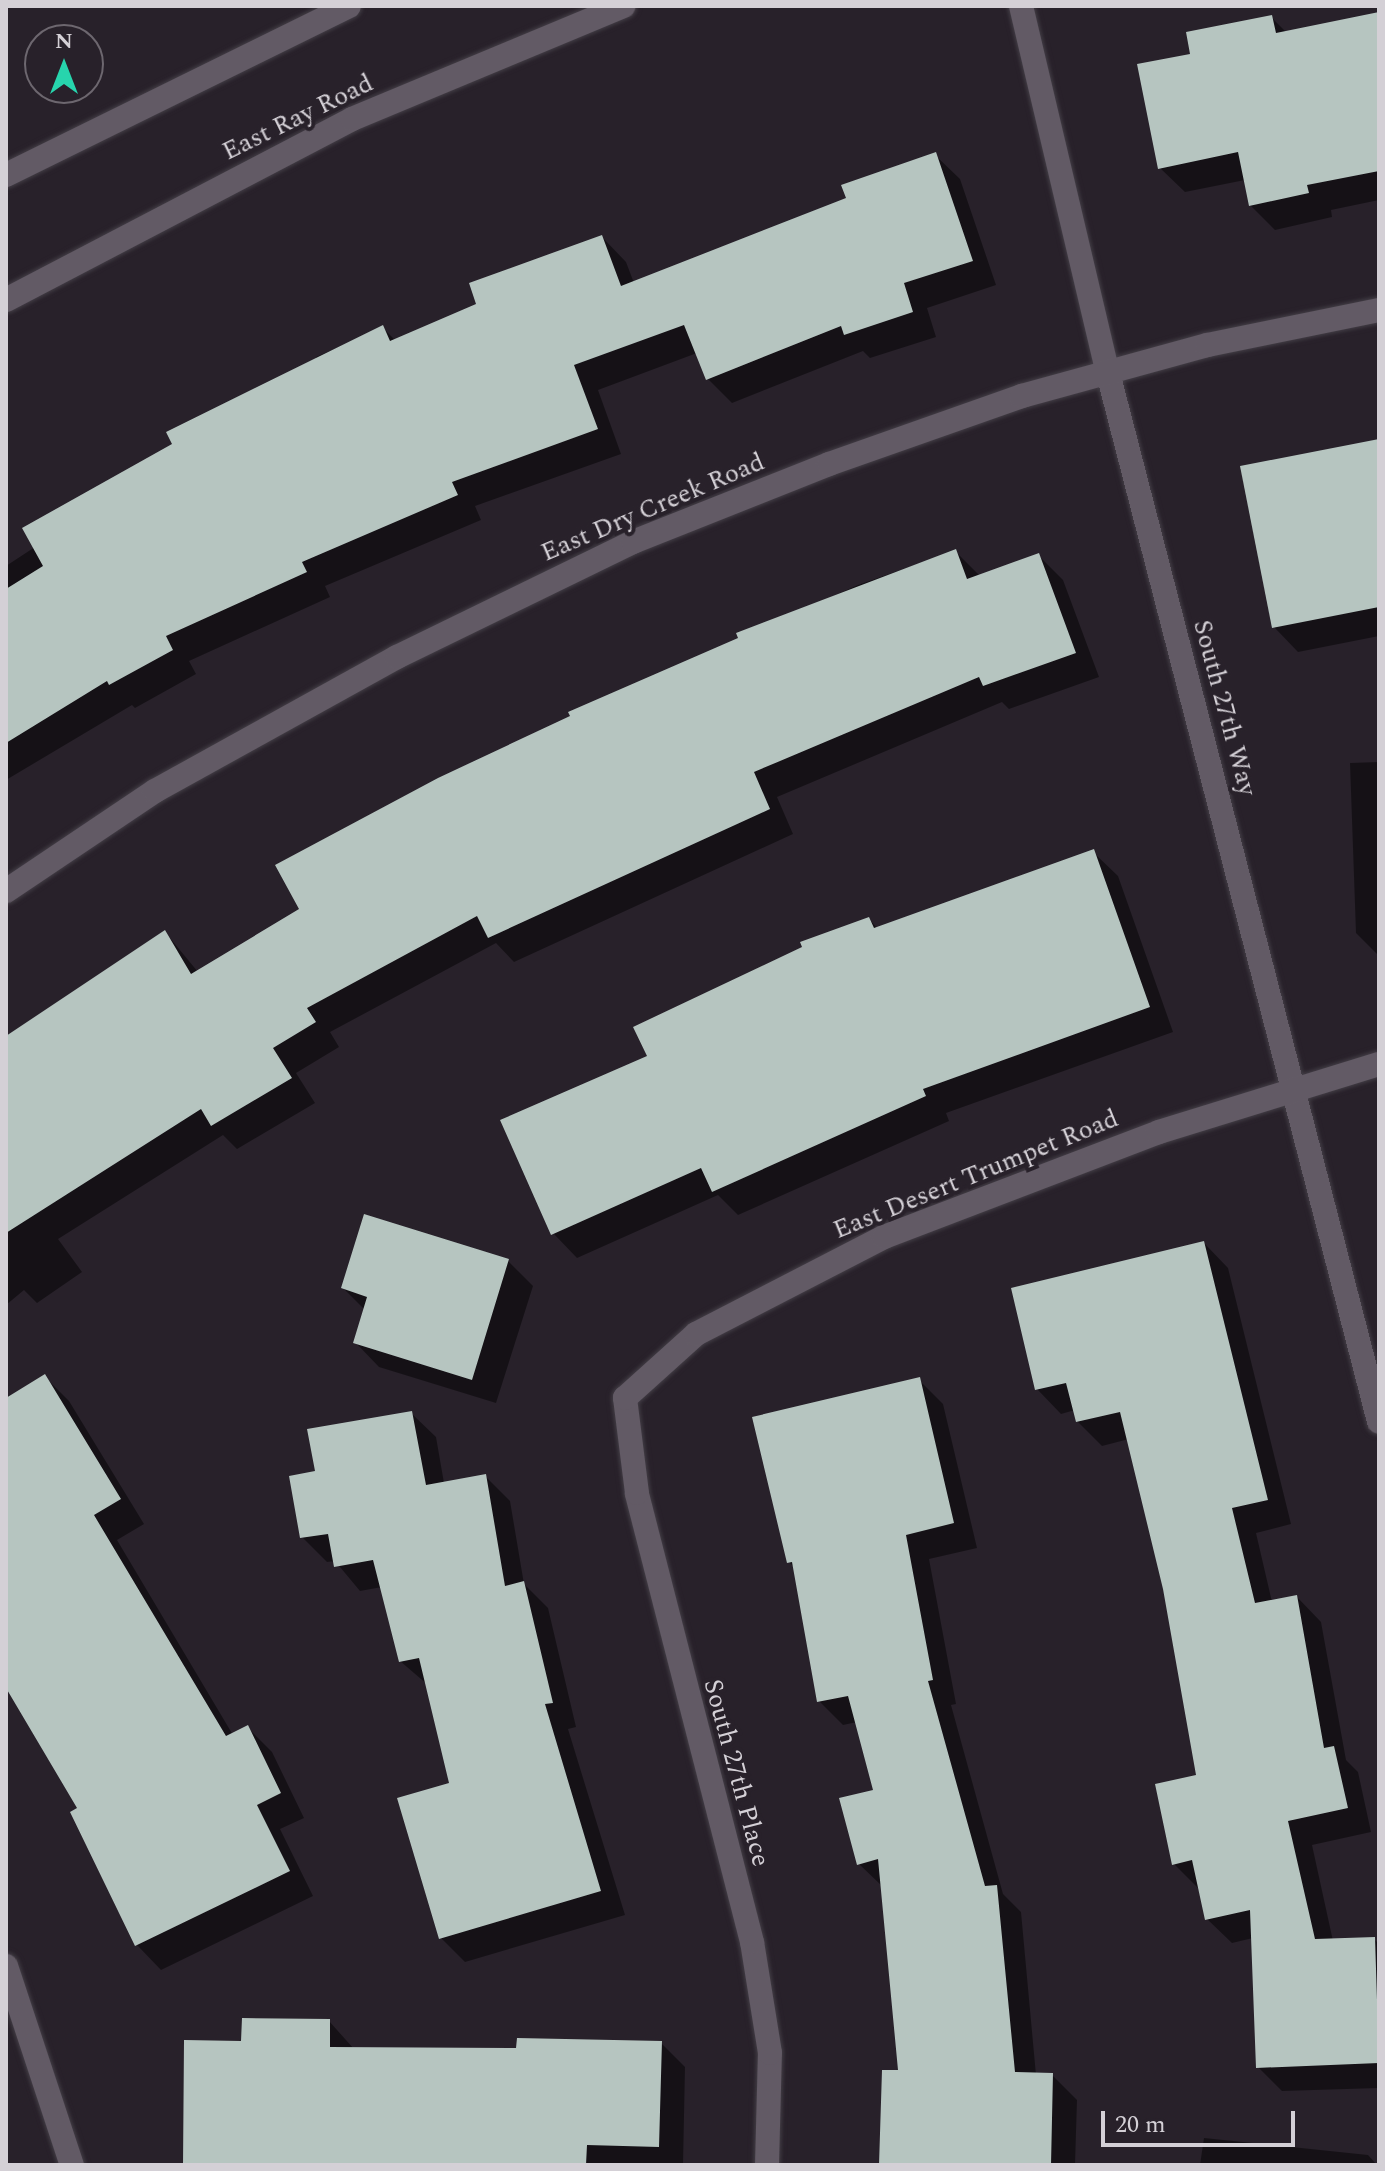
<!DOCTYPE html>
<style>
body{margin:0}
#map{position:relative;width:1385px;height:2171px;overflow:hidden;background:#28212a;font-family:Spectral,serif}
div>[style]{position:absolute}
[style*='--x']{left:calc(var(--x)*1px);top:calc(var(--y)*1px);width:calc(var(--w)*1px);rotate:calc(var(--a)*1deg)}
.shadow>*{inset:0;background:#0007}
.building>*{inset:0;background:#b6c5c0}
.roads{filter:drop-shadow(0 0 2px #433e46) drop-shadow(0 0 2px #433e46)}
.street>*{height:24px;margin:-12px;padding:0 12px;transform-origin:12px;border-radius:12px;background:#625a65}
.secondary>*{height:24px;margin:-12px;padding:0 12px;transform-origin:12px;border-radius:12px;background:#625a65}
span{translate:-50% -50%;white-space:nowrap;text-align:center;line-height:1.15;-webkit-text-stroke:8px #28212a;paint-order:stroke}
.street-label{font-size:26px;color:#d4d0d6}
.frame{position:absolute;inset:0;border:8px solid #d4d0d6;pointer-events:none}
.north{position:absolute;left:24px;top:24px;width:80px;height:80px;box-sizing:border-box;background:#28212a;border:2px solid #6d676f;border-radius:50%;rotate:0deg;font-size:22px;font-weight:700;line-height:32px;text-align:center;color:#d4d0d6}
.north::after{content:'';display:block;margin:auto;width:28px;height:36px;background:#27d5ad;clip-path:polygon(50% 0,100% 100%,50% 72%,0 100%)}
.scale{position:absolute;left:1101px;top:2111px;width:194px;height:36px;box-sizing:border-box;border:4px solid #d4d0d6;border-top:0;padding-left:10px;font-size:24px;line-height:28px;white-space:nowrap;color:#d4d0d6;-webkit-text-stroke:6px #28212a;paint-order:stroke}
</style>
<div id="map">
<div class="shadow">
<i style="clip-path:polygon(1379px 14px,1379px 200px,1331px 210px,1332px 217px,1275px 230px,1250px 205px,1245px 180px,1185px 192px,1160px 168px,1192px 55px,1271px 17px,1287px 33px)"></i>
<i style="clip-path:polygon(935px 155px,960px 179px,996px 285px,927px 308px,936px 337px,870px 358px,863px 351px,732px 403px,708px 379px,697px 353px,598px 390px,621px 454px,475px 506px,481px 520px,325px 586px,330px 597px,189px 661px,196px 674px,135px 708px,132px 705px,6px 780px,6px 566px,317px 362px,316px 357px,383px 328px,396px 341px,479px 305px,602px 237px,626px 262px,634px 283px,848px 199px)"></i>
<i style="clip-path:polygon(1379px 441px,1379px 636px,1298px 652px,1274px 627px)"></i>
<i style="clip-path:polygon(955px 551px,980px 576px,1038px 555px,1063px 580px,1099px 677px,1009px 709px,1002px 702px,777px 797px,793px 834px,514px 962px,496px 943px,330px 1032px,339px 1047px,296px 1073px,315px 1103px,237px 1149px,223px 1135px,58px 1239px,82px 1272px,37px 1303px,24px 1290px,6px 1305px,6px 1039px,165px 932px,198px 972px,301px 910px,572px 717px,571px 713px,858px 585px)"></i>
<i style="clip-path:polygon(1379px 762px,1379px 956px,1356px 933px,1350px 763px)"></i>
<i style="clip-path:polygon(1093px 852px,1118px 876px,1173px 1032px,946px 1113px,949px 1121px,738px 1215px,718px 1195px,577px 1258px,553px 1233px,649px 1057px,869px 919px,878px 929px)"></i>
<i style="clip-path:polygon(366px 1217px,508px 1261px,533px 1286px,496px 1403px,379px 1367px,355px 1342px,365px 1310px,343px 1288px)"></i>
<i style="clip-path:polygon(1204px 1243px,1228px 1268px,1291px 1524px,1256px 1533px,1272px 1602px,1297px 1597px,1321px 1622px,1346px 1760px,1358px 1772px,1371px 1832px,1312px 1845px,1333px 1941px,1374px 1939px,1379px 1944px,1379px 2088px,1282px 2091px,1258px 2067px,1253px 1938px,1232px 1943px,1207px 1919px,1198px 1888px,1174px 1864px,1199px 1777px,1165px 1589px,1129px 1439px,1102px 1446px,1077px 1421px,1075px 1410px,1061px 1414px,1037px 1389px)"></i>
<i style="clip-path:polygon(45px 1377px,69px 1401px,144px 1524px,117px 1540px,233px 1735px,248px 1728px,272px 1752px,304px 1818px,280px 1829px,313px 1896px,161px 1970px,137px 1945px,72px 1813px,80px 1809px,6px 1685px,6px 1400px)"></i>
<i style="clip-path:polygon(919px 1380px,943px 1404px,977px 1548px,929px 1559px,956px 1704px,951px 1705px,1003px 1894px,1021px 1912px,1036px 2075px,1052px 2075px,1077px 2100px,1075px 2165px,881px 2165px,901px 2072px,883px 1887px,859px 1864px,875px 1791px,857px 1722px,843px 1725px,819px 1701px,795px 1568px,789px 1562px)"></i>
<i style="clip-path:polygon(411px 1413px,436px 1437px,444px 1483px,485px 1476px,510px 1501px,524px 1584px,548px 1608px,576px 1727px,568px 1729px,625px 1915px,465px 1962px,441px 1938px,452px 1784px,428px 1685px,400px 1661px,382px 1587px,360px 1591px,335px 1561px,327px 1562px,302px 1537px,317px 1472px)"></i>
<i style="clip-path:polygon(329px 2021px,354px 2049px,518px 2050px,661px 2043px,685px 2067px,683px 2165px,185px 2165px,243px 2043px)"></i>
<i style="clip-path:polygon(1204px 2138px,1368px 2155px,1377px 2165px,1200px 2165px)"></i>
</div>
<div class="building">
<i style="clip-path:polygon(1379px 12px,1379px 171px,1307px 185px,1309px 193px,1249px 206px,1238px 152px,1158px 169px,1137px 64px,1190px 54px,1186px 32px,1272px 15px,1276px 33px)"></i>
<i style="clip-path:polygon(936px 152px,973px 261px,904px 283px,913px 312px,844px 335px,841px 326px,706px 380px,684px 325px,574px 365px,598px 429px,452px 482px,458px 495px,302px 562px,307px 572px,166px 636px,173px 650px,109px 685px,107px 681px,6px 743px,6px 589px,43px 566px,22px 528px,172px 444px,166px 432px,383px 325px,390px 341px,476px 304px,469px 283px,602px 235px,621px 286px,846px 198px,841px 185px)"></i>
<i style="clip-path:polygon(1379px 439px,1379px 607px,1272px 628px,1240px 466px)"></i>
<i style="clip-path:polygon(956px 549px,967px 579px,1039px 553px,1076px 653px,983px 686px,979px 677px,754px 772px,770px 809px,488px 938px,477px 916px,307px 1008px,316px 1022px,273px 1048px,292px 1078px,211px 1126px,201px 1109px,6px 1233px,6px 1036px,165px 930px,191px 974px,299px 909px,275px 865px,438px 778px,570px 716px,568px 712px,738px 638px,736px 633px)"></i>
<i style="clip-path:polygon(1094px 849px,1150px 1007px,923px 1089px,926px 1096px,712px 1192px,701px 1168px,551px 1235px,500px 1120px,647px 1056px,633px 1027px,802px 947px,800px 942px,869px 917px,874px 928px)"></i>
<i style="clip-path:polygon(364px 1214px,509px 1259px,472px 1380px,353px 1343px,367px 1297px,341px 1288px)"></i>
<i style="clip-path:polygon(1204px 1241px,1268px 1500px,1232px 1508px,1255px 1603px,1297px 1595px,1324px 1748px,1334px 1746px,1348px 1808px,1288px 1821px,1315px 1939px,1375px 1937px,1379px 2063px,1256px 2068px,1250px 1910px,1205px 1920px,1192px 1860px,1172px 1865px,1155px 1784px,1196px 1775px,1163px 1589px,1120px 1412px,1076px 1422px,1066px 1383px,1035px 1390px,1011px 1288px)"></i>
<i style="clip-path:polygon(45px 1374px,121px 1499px,94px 1515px,226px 1736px,248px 1725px,281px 1793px,257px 1805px,290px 1871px,135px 1946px,70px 1812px,77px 1808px,6px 1688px,6px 1398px)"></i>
<i style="clip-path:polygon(920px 1377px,954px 1523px,906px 1535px,933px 1680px,928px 1681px,985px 1886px,997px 1885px,1015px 2072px,1053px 2073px,1051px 2165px,879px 2165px,882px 2070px,898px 2070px,878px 1859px,857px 1865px,839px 1798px,873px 1790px,848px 1696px,817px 1702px,792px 1562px,787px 1563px,752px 1417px)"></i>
<i style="clip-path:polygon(412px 1411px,426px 1485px,486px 1474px,505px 1586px,524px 1581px,553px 1703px,545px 1704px,601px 1891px,439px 1939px,397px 1798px,449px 1783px,419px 1658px,399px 1662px,373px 1560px,334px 1567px,328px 1534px,300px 1538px,289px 1476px,315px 1471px,307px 1429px)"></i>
<i style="clip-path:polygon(242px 2018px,330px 2019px,330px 2047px,516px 2048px,517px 2038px,662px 2041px,659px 2147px,587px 2145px,586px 2165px,183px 2165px,184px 2040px,241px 2041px)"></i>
</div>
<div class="roads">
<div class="street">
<i style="--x:1021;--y:6;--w:377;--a:76.7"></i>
<i style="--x:1108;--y:373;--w:1083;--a:75.51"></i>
<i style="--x:6;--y:891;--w:179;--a:-33.9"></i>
<i style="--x:155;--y:791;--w:277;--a:-29"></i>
<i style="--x:397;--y:657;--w:263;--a:-26"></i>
<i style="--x:633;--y:542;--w:211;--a:-21.7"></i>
<i style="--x:829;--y:464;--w:205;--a:-19.4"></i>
<i style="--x:1022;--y:396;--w:192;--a:-15.4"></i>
<i style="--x:1207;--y:345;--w:176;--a:-11.5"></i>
<i style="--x:6;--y:1966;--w:210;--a:71.7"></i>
<i style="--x:767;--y:2165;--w:112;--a:-88.5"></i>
<i style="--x:770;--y:2053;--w:112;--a:-99.2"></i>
<i style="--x:752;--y:1942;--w:463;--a:-104.4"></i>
<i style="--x:637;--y:1493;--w:96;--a:-97.2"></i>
<i style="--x:625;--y:1398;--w:96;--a:-42"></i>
<i style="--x:696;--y:1334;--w:212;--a:-27.3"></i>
<i style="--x:884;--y:1237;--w:294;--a:-20.9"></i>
<i style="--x:1159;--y:1132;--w:230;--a:-17.2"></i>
</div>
<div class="secondary">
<i style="--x:6;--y:175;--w:382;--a:-26.2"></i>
<i style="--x:6;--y:300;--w:390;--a:-27.6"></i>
<i style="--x:352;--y:119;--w:294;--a:-22.6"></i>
</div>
</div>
<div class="street-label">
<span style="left:298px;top:118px;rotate:-26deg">East Ray Road</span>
<span style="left:653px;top:508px;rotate:-23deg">East Dry Creek Road</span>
<span style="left:1224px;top:708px;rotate:75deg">South 27th Way</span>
<span style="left:976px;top:1175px;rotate:-22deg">East Desert Trumpet Road</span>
<span style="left:736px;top:1773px;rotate:75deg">South 27th Place</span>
</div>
<div class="frame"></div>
<div class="north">N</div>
<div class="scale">20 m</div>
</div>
